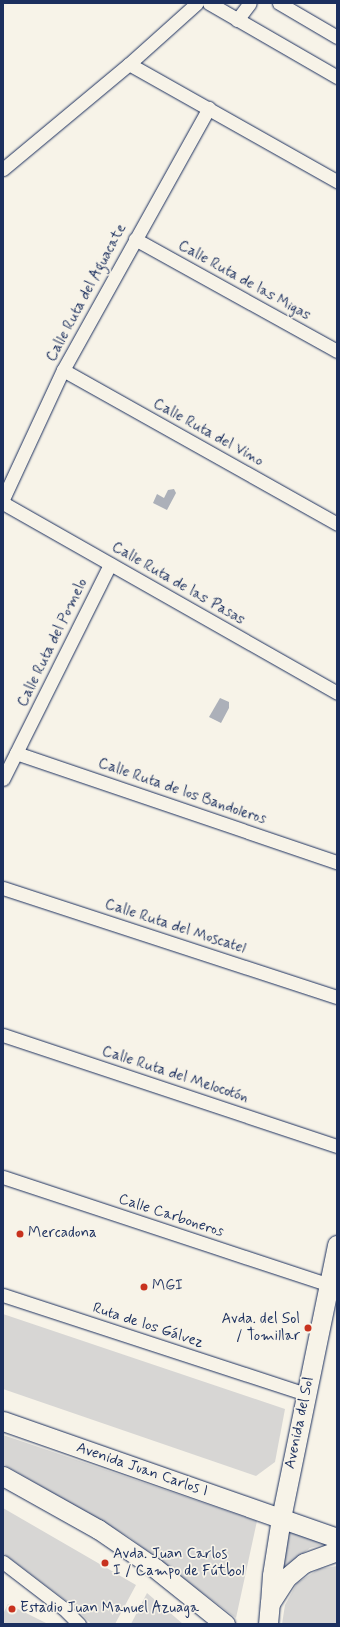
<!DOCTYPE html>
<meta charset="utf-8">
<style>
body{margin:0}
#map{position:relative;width:340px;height:1627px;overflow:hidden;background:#f7f3e8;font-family:Mynerve,sans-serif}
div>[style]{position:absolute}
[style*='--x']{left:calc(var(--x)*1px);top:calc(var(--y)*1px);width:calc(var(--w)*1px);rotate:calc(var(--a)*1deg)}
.green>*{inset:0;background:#d7d6d4}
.water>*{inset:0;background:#acb0b9}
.roads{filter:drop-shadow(0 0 1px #1b2f5e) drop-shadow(0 0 1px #1b2f5e)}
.street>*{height:13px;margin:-6.5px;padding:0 6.5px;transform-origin:6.5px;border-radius:6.5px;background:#f7f3e8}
.secondary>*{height:19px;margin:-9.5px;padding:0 9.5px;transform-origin:9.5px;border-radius:9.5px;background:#f7f3e8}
.dots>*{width:11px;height:11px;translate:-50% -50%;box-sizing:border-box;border:2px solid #f7f3e8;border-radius:50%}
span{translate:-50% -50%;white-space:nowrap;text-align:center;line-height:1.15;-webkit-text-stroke:3.5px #f7f3e8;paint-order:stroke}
.street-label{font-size:15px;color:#1b2f5e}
.poi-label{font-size:15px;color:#1b2f5e}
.left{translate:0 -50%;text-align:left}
.right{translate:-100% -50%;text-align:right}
.frame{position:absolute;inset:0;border:4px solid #1b2f5e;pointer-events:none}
</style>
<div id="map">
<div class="green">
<i style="clip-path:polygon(3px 1314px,285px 1409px,275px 1462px,256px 1476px,3px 1389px)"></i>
<i style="clip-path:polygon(3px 1435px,257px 1521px,236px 1618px,129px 1537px,3px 1464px)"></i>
<i style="clip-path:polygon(3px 1508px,136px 1585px,115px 1624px,91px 1624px,77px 1609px,3px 1553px)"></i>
<i style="clip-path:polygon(289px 1529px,330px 1543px,310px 1548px,280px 1570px)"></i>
<i style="clip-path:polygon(337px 1566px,337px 1624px,282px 1624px,285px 1605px,297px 1583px,319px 1569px)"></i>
<i style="clip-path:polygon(147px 1593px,183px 1624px,131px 1624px)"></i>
<i style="clip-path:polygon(8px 1604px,48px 1624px,3px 1624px,3px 1614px)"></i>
</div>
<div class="water">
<i style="clip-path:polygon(174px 489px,176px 493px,167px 510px,153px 503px,157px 494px,164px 498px,168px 490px)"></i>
<i style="clip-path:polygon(220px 698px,229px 702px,229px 708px,221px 723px,209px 717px)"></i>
</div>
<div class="roads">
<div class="street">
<i style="--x:209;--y:3;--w:148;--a:30"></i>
<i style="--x:279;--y:3;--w:67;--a:30.4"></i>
<i style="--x:237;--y:20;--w:21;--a:-53"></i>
<i style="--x:129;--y:64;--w:239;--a:29.4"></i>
<i style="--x:3;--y:169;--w:164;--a:-39.8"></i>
<i style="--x:129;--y:64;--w:91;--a:-41.9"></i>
<i style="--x:135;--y:239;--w:231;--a:29"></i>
<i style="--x:63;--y:370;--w:314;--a:29.3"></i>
<i style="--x:3;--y:499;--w:142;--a:-65.1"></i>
<i style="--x:63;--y:370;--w:300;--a:-60.9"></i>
<i style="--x:3;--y:503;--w:384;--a:29.6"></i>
<i style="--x:16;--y:753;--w:339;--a:18.8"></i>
<i style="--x:3;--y:779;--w:240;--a:-63.5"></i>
<i style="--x:3;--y:888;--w:351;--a:18.1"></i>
<i style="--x:3;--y:1035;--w:352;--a:18.4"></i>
<i style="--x:3;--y:1177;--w:343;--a:18.3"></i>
<i style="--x:3;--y:1295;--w:319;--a:18.1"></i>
<i style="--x:3;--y:1562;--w:76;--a:37.5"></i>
<i style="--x:63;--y:1608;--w:23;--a:45"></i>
</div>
<div class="secondary">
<i style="--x:3;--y:1421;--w:354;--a:19.3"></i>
<i style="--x:3;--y:1476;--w:109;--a:29.2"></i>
<i style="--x:98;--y:1529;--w:69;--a:34.4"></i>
<i style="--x:155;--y:1568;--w:90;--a:38.7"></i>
<i style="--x:270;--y:1603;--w:28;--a:-86"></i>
<i style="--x:272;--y:1575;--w:58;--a:-81"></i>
<i style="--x:281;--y:1518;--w:279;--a:-78.4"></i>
<i style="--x:268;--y:1624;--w:21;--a:-85"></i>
<i style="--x:270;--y:1603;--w:30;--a:-57"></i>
<i style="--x:286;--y:1578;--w:23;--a:-40"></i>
<i style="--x:304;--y:1563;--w:35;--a:-20"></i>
</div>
</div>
<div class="dots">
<i style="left:20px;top:1234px;background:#c8321e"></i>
<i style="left:144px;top:1287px;background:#c8321e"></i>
<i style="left:308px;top:1328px;background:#c8321e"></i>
<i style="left:105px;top:1563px;background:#c8321e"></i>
<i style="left:12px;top:1609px;background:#c8321e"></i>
</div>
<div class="street-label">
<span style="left:244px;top:281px;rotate:29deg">Calle Ruta de las Migas</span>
<span style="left:87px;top:293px;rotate:-62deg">Calle Ruta del Aguacate</span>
<span style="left:208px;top:433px;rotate:29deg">Calle Ruta del Vino</span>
<span style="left:178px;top:584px;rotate:30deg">Calle Ruta de las Pasas</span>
<span style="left:53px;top:643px;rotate:-64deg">Calle Ruta del Pomelo</span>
<span style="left:182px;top:792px;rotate:19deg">Calle Ruta de los Bandoleros</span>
<span style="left:175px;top:927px;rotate:18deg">Calle Ruta del Moscatel</span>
<span style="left:175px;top:1075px;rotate:18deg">Calle Ruta del Melocotón</span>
<span style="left:171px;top:1216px;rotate:18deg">Calle Carboneros</span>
<span style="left:148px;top:1326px;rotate:18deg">Ruta de los Gálvez</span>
<span style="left:300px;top:1423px;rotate:-78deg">Avenida del Sol</span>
<span style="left:142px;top:1470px;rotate:19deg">Avenida Juan Carlos I</span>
</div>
<div class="poi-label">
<span class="left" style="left:28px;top:1234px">Mercadona</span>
<span class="left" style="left:152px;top:1287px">MGI</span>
<span class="right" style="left:300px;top:1328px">Avda. del Sol<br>/ Tomillar</span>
<span class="left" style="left:113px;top:1563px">Avda. Juan Carlos<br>I / Campo de Fútbol</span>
<span class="left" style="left:20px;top:1609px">Estadio Juan Manuel Azuaga</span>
</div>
<div class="frame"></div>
</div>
